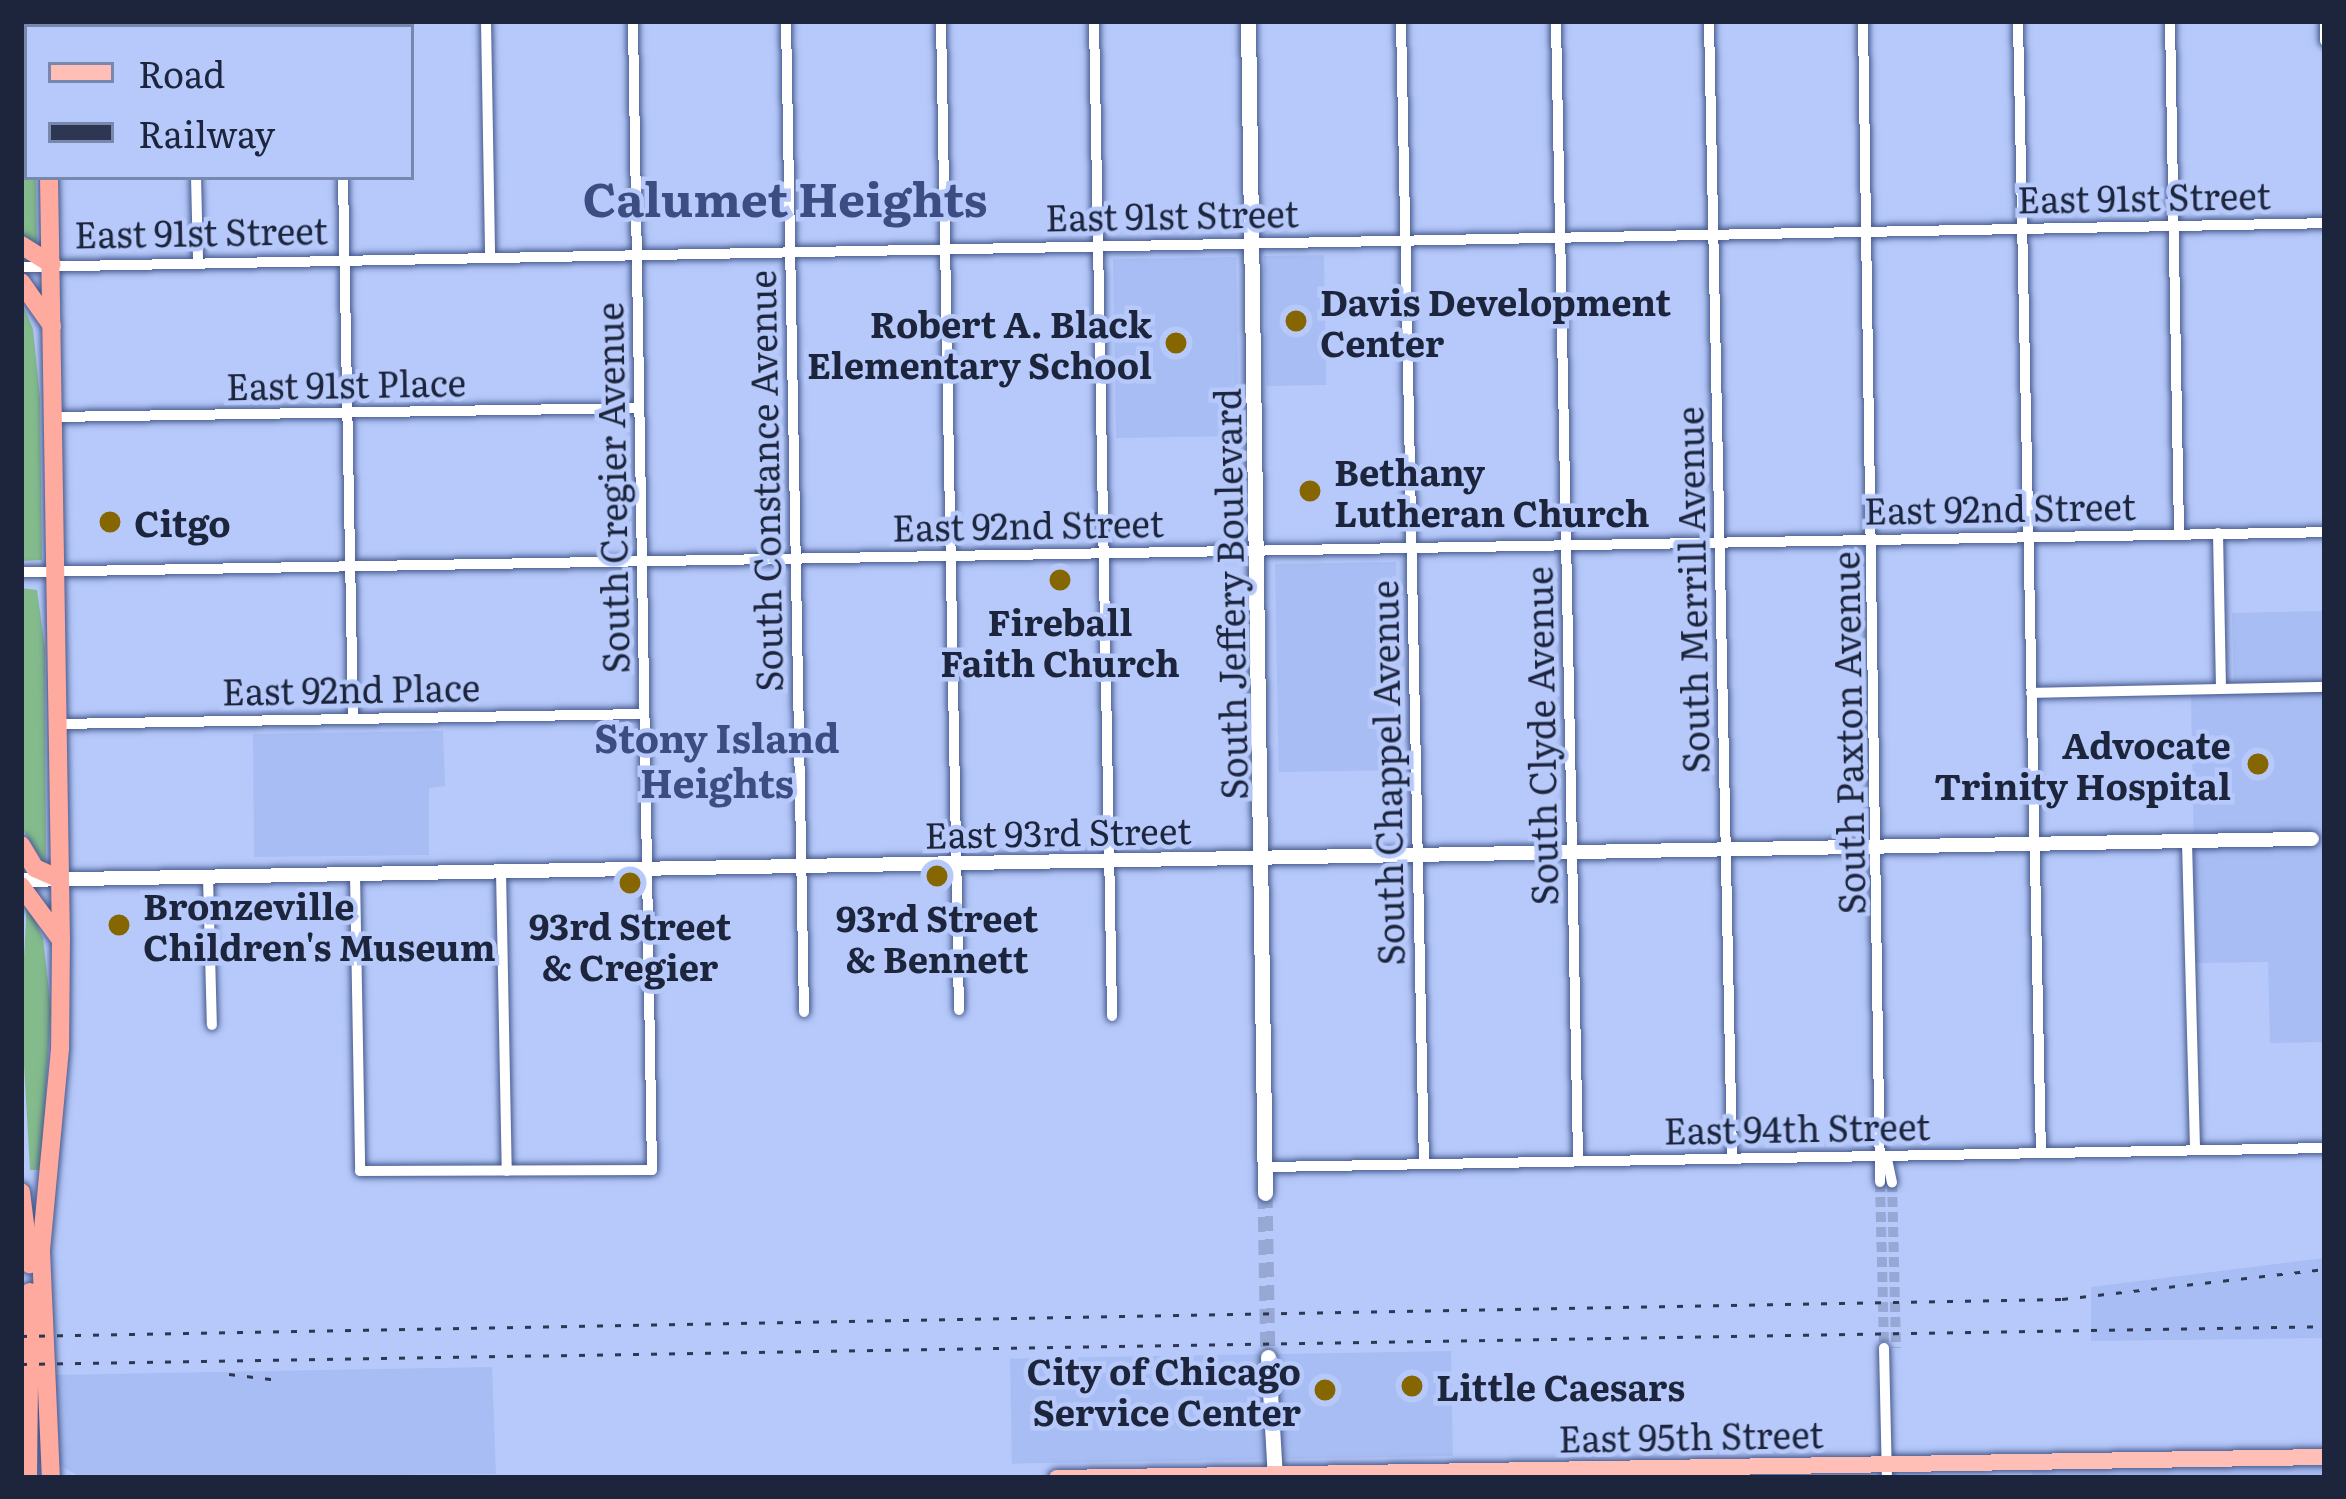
<!DOCTYPE html>
<style>
body{margin:0}
#map{position:relative;width:2346px;height:1499px;overflow:hidden;background:#b6c9fa;font-family:Literata,serif}
div>[style]{position:absolute}
[style*='--x']{left:calc(var(--x)*1px);top:calc(var(--y)*1px);width:calc(var(--w)*1px);rotate:calc(var(--a)*1deg)}
.built>*{inset:0;background:#a8bdf3;transform-origin:0 0}
.green>*{inset:0;background:#84bb8c}
.minor-tunnel>*{height:10px;margin-top:-5px;transform-origin:0;background:repeating-linear-gradient(90deg,#97a8d4 0 10px,transparent 0 15px)}
.secondary-tunnel>*{height:15px;margin-top:-7.5px;transform-origin:0;background:repeating-linear-gradient(90deg,#97a8d4 0 15px,transparent 0 23px)}
.roads{filter:drop-shadow(0 0 3px #45588d) drop-shadow(0 0 3px #45588d)}
.minor>*{height:10px;margin:-5px;padding:0 5px;transform-origin:5px;border-radius:5px;background:#fff}
.tertiary>*{height:14px;margin:-7px;padding:0 7px;transform-origin:7px;border-radius:7px;background:#fff}
.secondary>*{height:15px;margin:-7.5px;padding:0 7.5px;transform-origin:7.5px;border-radius:7.5px;background:#fff}
.primary>*{height:16px;margin:-8px;padding:0 8px;transform-origin:8px;border-radius:8px;background:#ffbfb7}
.trunk>*{height:18px;margin:-9px;padding:0 9px;transform-origin:9px;border-radius:9px;background:#ffaa9f}
.rail>*{height:3px;margin-top:-1.5px;transform-origin:0;background:repeating-linear-gradient(90deg,#2d3751 0 6px,transparent 0 18px)}
.dots>*{width:33px;height:33px;translate:-50% -50%;box-sizing:border-box;border:6px solid #b6c9fa;border-radius:50%}
span{translate:-50% -50%;white-space:nowrap;text-align:center;line-height:1.15;-webkit-text-stroke:9px #b6c9fa;paint-order:stroke}
.street-label{font-size:36px;color:#1c253c}
.poi-label{font-size:36px;color:#1c253c;font-weight:700}
.left{translate:0 -50%;text-align:left}
.right{translate:-100% -50%;text-align:right}
.neighbourhood-label{font-size:39px;color:#3b4d82;font-weight:700}
.district-label{font-size:48px;color:#3b4d82;font-weight:700}
.frame{position:absolute;inset:0;border:24px solid #1c253c;pointer-events:none}
.legend{position:absolute;left:24px;top:24px;width:390px;height:156px;box-sizing:border-box;background:#b6c9fa;border:3px solid #7887ae;margin:0;padding:15px 21px;list-style:none;font-size:36px;color:#1c253c}
.legend li{display:flex;align-items:center;gap:24px;height:60px}
.legend b{width:60px;border:3px solid #7887ae}
</style>
<div id="map">
<div class="built">
<i style="left:1324px;top:255px;width:130px;height:60px;rotate:89deg"></i>
<i style="left:1236px;top:257px;width:179px;height:123px;rotate:89deg"></i>
<i style="left:1396px;top:562px;width:208px;height:121px;rotate:89deg"></i>
<i style="clip-path:polygon(2325px 611px,2325px 1042px,2270px 1043px,2268px 962px,2196px 963px,2191px 695px,2234px 694px,2232px 613px)"></i>
<i style="clip-path:polygon(443px 731px,445px 786px,429px 788px,429px 855px,254px 857px,253px 734px)"></i>
<i style="clip-path:polygon(2325px 1258px,2325px 1338px,2091px 1341px,2091px 1287px)"></i>
<i style="left:1451px;top:1351px;width:105px;height:441px;rotate:89deg"></i>
<i style="clip-path:polygon(492px 1367px,496px 1474px,81px 1477px,59px 1465px,54px 1375px)"></i>
<i style="clip-path:polygon(2325px 1466px,2325px 1478px,2032px 1478px,2032px 1471px)"></i>
</div>
<div class="green">
<i style="clip-path:polygon(21px 21px,33px 27px,27px 177px,36px 177px,37px 246px,28px 247px,21px 233px)"></i>
<i style="clip-path:polygon(21px 301px,33px 329px,40px 397px,42px 560px,21px 561px)"></i>
<i style="clip-path:polygon(21px 588px,37px 590px,45px 648px,46px 866px,21px 827px)"></i>
<i style="clip-path:polygon(27px 903px,43px 938px,51px 1009px,41px 1170px,30px 1170px,21px 1011px)"></i>
</div>
<div class="minor-tunnel">
<i style="--x:1880;--y:1182;--w:166;--a:88.6"></i>
<i style="--x:1892;--y:1182;--w:166;--a:88.6"></i>
</div>
<div class="secondary-tunnel">
<i style="--x:1265;--y:1193;--w:164;--a:89"></i>
</div>
<div class="roads">
<div class="minor">
<i style="--x:194;--y:21;--w:6;--a:90"></i>
<i style="--x:341;--y:21;--w:6;--a:90"></i>
<i style="--x:486;--y:21;--w:235;--a:89"></i>
<i style="--x:786;--y:21;--w:991;--a:88.96"></i>
<i style="--x:941;--y:21;--w:989;--a:88.96"></i>
<i style="--x:1094;--y:21;--w:995;--a:88.96"></i>
<i style="--x:1401;--y:21;--w:1143;--a:88.85"></i>
<i style="--x:1556;--y:21;--w:1140;--a:88.89"></i>
<i style="--x:1709;--y:21;--w:1137;--a:88.84"></i>
<i style="--x:1863;--y:21;--w:1161;--a:89.16"></i>
<i style="--x:2018;--y:21;--w:1132;--a:88.84"></i>
<i style="--x:2170;--y:21;--w:513;--a:88.99"></i>
<i style="--x:2325;--y:21;--w:20;--a:90"></i>
<i style="--x:196;--y:177;--w:84;--a:88.6"></i>
<i style="--x:343;--y:177;--w:541;--a:88.94"></i>
<i style="--x:21;--y:267;--w:2304;--a:-1.09"></i>
<i style="--x:53;--y:417;--w:586;--a:-0.88"></i>
<i style="--x:2218;--y:533;--w:156;--a:88.9"></i>
<i style="--x:21;--y:572;--w:2304;--a:-0.99"></i>
<i style="--x:2031;--y:693;--w:294;--a:-1.2"></i>
<i style="--x:58;--y:724;--w:586;--a:-0.98"></i>
<i style="--x:2187;--y:842;--w:308;--a:88.5"></i>
<i style="--x:501;--y:871;--w:300;--a:88.9"></i>
<i style="--x:355;--y:874;--w:297;--a:89"></i>
<i style="--x:360;--y:1171;--w:292;--a:-0.2"></i>
<i style="--x:652;--y:1170;--w:1149;--a:-90.95"></i>
<i style="--x:208;--y:877;--w:148;--a:88.5"></i>
<i style="--x:1887;--y:1159;--w:24;--a:78"></i>
<i style="--x:1269;--y:1167;--w:1056;--a:-1.03"></i>
<i style="--x:1884;--y:1348;--w:130;--a:88.7"></i>
</div>
<div class="tertiary">
<i style="--x:21;--y:880;--w:2291;--a:-1.03"></i>
</div>
<div class="secondary">
<i style="--x:1248;--y:21;--w:1172;--a:89.17"></i>
<i style="--x:1268;--y:1357;--w:121;--a:86.7"></i>
</div>
<div class="primary">
<i style="--x:1057;--y:1478;--w:1268;--a:-0.95"></i>
</div>
<div class="trunk">
<i style="--x:47;--y:21;--w:6;--a:90"></i>
<i style="--x:49;--y:177;--w:763;--a:89.1"></i>
<i style="--x:61;--y:940;--w:109;--a:90.5"></i>
<i style="--x:60;--y:1049;--w:203;--a:95.4"></i>
<i style="--x:41;--y:1251;--w:227;--a:87.5"></i>
<i style="--x:21;--y:245;--w:36;--a:32"></i>
<i style="--x:21;--y:282;--w:54;--a:54.8"></i>
<i style="--x:21;--y:845;--w:27;--a:59"></i>
<i style="--x:35;--y:868;--w:27;--a:24"></i>
<i style="--x:21;--y:886;--w:67;--a:53.5"></i>
<i style="--x:21;--y:1192;--w:73;--a:82.9"></i>
<i style="--x:28;--y:1478;--w:186;--a:-89.4"></i>
</div>
</div>
<div class="rail">
<i style="--x:21;--y:1336;--w:2041;--a:-1.04"></i>
<i style="--x:2062;--y:1299;--w:265;--a:-6.5"></i>
<i style="--x:21;--y:1364;--w:2304;--a:-0.94"></i>
<i style="--x:229;--y:1374;--w:50;--a:6.8"></i>
</div>
<div class="dots">
<i style="left:1296px;top:321px;background:#856600"></i>
<i style="left:1176px;top:343px;background:#856600"></i>
<i style="left:1310px;top:491px;background:#856600"></i>
<i style="left:110px;top:522px;background:#856600"></i>
<i style="left:1060px;top:580px;background:#856600"></i>
<i style="left:2258px;top:764px;background:#856600"></i>
<i style="left:937px;top:876px;background:#856600"></i>
<i style="left:630px;top:883px;background:#856600"></i>
<i style="left:119px;top:925px;background:#856600"></i>
<i style="left:1412px;top:1386px;background:#856600"></i>
<i style="left:1325px;top:1390px;background:#856600"></i>
</div>
<div class="street-label">
<span style="left:2144px;top:196px;rotate:-1deg">East 91st Street</span>
<span style="left:1172px;top:214px;rotate:-1deg">East 91st Street</span>
<span style="left:201px;top:231px;rotate:-1deg">East 91st Street</span>
<span style="left:346px;top:383px;rotate:-1deg">East 91st Place</span>
<span style="left:764px;top:481px;rotate:-91deg">South Constance Avenue</span>
<span style="left:611px;top:488px;rotate:-91deg">South Cregier Avenue</span>
<span style="left:2000px;top:507px;rotate:-1deg">East 92nd Street</span>
<span style="left:1028px;top:524px;rotate:-1deg">East 92nd Street</span>
<span style="left:1691px;top:590px;rotate:-91deg">South Merrill Avenue</span>
<span style="left:1229px;top:594px;rotate:-91deg">South Jeffery Boulevard</span>
<span style="left:351px;top:688px;rotate:-1deg">East 92nd Place</span>
<span style="left:1847px;top:733px;rotate:-91deg">South Paxton Avenue</span>
<span style="left:1540px;top:736px;rotate:-91deg">South Clyde Avenue</span>
<span style="left:1386px;top:773px;rotate:-91deg">South Chappel Avenue</span>
<span style="left:1058px;top:831px;rotate:-1deg">East 93rd Street</span>
<span style="left:1797px;top:1127px;rotate:-1deg">East 94th Street</span>
<span style="left:1691px;top:1435px;rotate:-1deg">East 95th Street</span>
</div>
<div class="poi-label">
<span class="left" style="left:1320px;top:321px">Davis Development<br>Center</span>
<span class="right" style="left:1152px;top:343px">Robert A. Black<br>Elementary School</span>
<span class="left" style="left:1334px;top:491px">Bethany<br>Lutheran Church</span>
<span class="left" style="left:134px;top:522px">Citgo</span>
<span style="left:1060px;top:641px">Fireball<br>Faith Church</span>
<span class="right" style="left:2231px;top:764px">Advocate<br>Trinity Hospital</span>
<span class="left" style="left:143px;top:925px">Bronzeville<br>Children's Museum</span>
<span style="left:937px;top:937px">93rd Street<br>&amp; Bennett</span>
<span style="left:630px;top:945px">93rd Street<br>&amp; Cregier</span>
<span class="right" style="left:1301px;top:1390px">City of Chicago<br>Service Center</span>
<span class="left" style="left:1436px;top:1386px">Little Caesars</span>
</div>
<div class="neighbourhood-label">
<span style="left:717px;top:759px">Stony Island<br>Heights</span>
</div>
<div class="district-label">
<span style="left:785px;top:197px">Calumet Heights</span>
</div>
<div class="frame"></div>
<ul class="legend">
<li><b style="height:15px;background:#ffbfb7"></b>Road</li>
<li><b style="height:15px;background:#2d3751"></b>Railway</li>
</ul>
</div>
